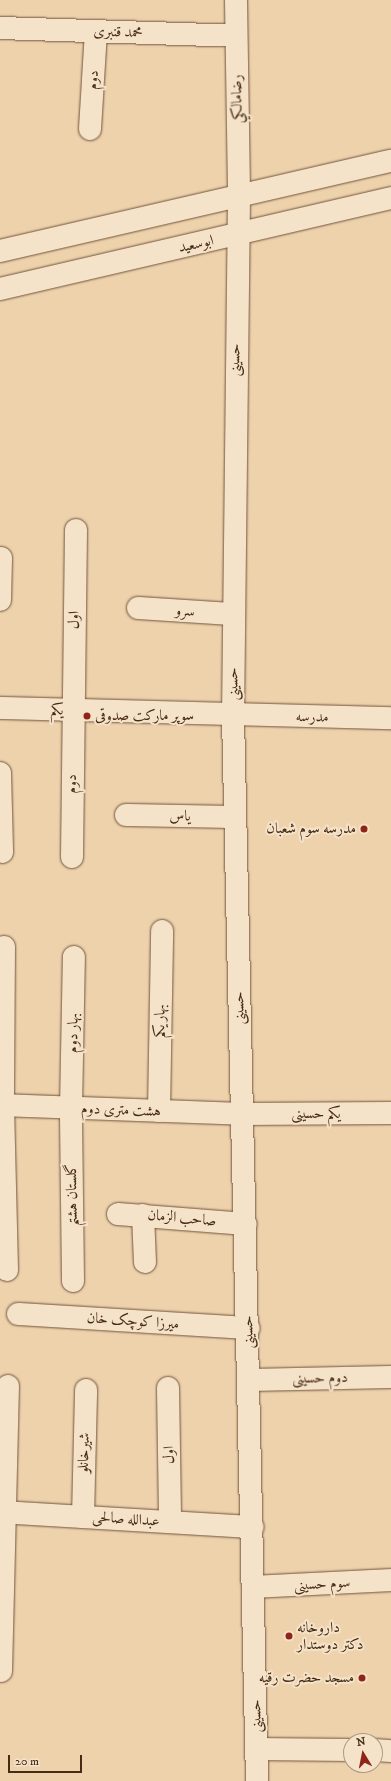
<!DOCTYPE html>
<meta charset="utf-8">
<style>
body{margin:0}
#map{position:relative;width:391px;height:1781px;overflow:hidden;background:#eed2ac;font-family:"IM FELL DW Pica",Amiri,serif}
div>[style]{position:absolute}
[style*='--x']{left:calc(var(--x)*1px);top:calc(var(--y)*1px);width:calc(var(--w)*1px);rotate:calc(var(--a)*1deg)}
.roads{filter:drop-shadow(0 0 1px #72553c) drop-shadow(0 0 1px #72553c)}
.minor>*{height:22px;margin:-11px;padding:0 11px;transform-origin:11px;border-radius:11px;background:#f4e2c9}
.dots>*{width:11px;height:11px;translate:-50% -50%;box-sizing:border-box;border:2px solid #f4e2c9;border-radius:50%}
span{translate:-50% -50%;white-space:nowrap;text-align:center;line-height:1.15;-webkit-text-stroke:4px #f4e2c9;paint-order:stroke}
.street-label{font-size:15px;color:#482b16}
.poi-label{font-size:15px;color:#482b16}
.left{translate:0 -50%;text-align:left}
.right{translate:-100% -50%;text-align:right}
.north{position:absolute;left:343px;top:1733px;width:40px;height:40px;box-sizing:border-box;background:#f4e2c9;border:1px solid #af9981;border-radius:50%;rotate:350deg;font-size:11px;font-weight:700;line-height:16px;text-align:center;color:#482b16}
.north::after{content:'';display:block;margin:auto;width:14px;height:18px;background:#8f2418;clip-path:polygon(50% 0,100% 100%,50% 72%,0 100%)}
.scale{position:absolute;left:8px;top:1755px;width:74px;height:18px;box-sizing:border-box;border:2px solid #482b16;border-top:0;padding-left:5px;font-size:12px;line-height:14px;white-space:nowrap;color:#482b16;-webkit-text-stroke:3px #f4e2c9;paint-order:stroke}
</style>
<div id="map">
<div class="roads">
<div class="minor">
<i style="--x:236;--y:0;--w:198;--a:89.1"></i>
<i style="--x:239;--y:198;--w:518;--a:90.66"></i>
<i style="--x:233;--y:716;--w:1065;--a:88.71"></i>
<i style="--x:0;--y:28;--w:236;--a:1.9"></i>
<i style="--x:90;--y:129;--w:98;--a:-86.5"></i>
<i style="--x:0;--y:251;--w:401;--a:-13"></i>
<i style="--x:0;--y:289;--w:401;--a:-13.1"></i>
<i style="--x:0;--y:600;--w:42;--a:-88.6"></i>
<i style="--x:138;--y:608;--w:94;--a:3.7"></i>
<i style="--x:0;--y:708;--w:391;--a:1.5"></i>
<i style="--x:0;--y:773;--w:79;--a:88.5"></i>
<i style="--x:126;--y:815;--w:109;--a:1.1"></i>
<i style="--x:72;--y:857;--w:327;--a:-89.3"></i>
<i style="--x:4;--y:947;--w:159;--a:90.4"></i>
<i style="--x:3;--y:1106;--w:164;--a:88.6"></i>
<i style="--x:0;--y:1105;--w:242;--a:2.1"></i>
<i style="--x:242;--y:1114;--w:149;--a:-0.4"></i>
<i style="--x:159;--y:1111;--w:180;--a:-89"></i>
<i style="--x:118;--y:1214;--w:128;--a:4.5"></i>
<i style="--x:143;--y:1215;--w:47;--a:87.6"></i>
<i style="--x:73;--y:1281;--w:173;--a:-90.7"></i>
<i style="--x:71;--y:1108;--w:151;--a:-88.9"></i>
<i style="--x:18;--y:1314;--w:231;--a:3.5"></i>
<i style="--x:249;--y:1380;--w:142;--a:-1.2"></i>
<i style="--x:168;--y:1388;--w:134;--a:89.1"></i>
<i style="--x:0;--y:1512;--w:253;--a:3.4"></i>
<i style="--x:83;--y:1517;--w:127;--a:-88.6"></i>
<i style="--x:253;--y:1587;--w:138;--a:-2.9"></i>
<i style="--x:1;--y:1671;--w:285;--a:-88.6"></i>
<i style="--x:256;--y:1749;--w:95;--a:0.6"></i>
<i style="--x:375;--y:1750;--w:16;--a:4"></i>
</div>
</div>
<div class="dots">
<i style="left:87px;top:716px;background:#8f2418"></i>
<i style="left:364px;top:829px;background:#8f2418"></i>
<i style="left:289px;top:1636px;background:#8f2418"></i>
<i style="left:362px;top:1678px;background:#8f2418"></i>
</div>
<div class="street-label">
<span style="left:118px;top:32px;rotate:2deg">محمد قنبری</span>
<span style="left:93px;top:80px;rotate:-86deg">دوم</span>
<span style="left:237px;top:99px;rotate:-91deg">رضامالكي</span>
<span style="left:196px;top:244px;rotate:-13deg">ابوسعید</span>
<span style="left:235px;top:360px;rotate:-89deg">حسینی</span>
<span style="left:185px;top:611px;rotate:4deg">سرو</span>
<span style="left:74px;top:620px;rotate:-89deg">اول</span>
<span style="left:233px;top:684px;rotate:-91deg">حسینی</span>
<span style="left:57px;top:710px;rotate:2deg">یکم</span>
<span style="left:312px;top:717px;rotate:1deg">مدرسه</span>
<span style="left:72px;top:784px;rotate:-90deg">دوم</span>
<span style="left:180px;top:816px;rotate:1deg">یاس</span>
<span style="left:239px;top:1008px;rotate:-91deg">حسینی</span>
<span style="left:160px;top:1021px;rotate:-89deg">بهار یکم</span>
<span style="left:73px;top:1033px;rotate:-89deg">بهار دوم</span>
<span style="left:121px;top:1110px;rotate:2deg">هشت متری دوم</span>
<span style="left:316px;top:1114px">یکم حسینی</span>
<span style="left:72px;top:1195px;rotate:-91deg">گلستان هشتم</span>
<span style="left:182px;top:1218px;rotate:5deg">صاحب الزمان</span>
<span style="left:133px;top:1321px;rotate:4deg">میرزا کوچک خان</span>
<span style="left:248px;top:1332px;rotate:-91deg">حسینی</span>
<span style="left:320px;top:1378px;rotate:-1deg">دوم حسینی</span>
<span style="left:84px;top:1453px;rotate:-88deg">شیرخانلو</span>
<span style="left:169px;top:1455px;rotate:-91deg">اول</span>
<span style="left:126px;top:1519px;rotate:4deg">عبدالله صالحی</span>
<span style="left:322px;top:1584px;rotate:-3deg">سوم حسینی</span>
<span style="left:256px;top:1716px;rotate:-91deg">حسینی</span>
</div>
<div class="poi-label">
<span class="left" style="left:95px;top:716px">سوپر مارکت صدوقی</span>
<span class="right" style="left:356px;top:829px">مدرسه سوم شعبان</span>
<span class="left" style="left:297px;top:1636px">داروخانه<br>دکتر دوستدار</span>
<span class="right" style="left:354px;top:1678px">مسجد حضرت رقیه</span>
</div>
<div class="north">N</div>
<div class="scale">20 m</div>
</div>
